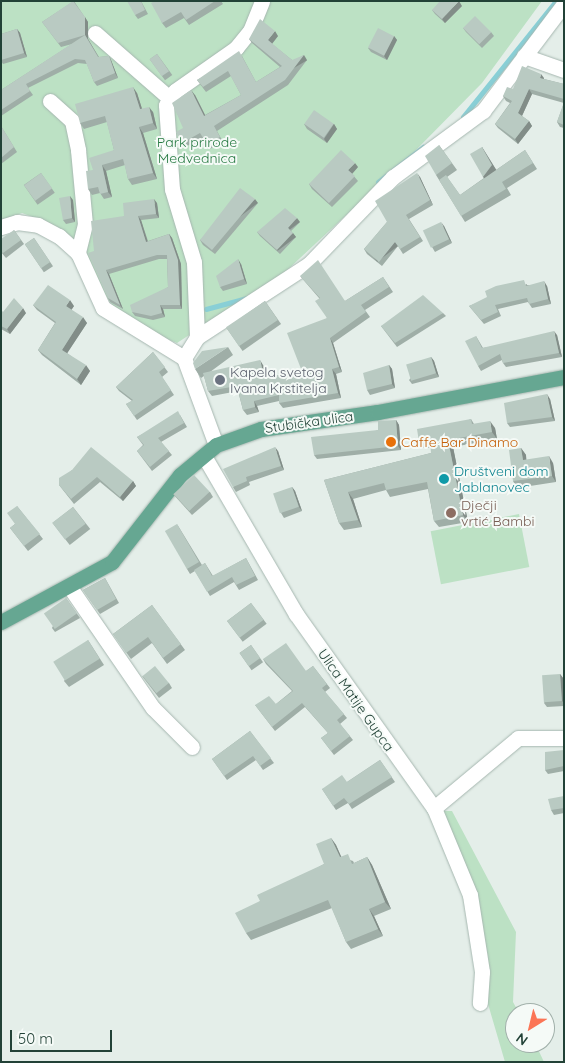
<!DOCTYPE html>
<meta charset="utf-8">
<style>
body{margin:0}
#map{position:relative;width:565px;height:1063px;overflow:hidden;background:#e4eee9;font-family:Quicksand,sans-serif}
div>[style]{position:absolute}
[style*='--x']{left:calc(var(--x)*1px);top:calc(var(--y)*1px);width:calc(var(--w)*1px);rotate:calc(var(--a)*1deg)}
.green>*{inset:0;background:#bce1c4;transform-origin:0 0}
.stream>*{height:4.5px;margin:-2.25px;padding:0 2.25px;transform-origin:2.25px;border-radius:2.25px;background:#89cfd6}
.roads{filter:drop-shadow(0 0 1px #a6b7b0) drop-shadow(0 0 1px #a6b7b0)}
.minor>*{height:15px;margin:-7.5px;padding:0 7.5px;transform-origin:7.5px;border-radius:7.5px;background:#fff}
.major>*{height:15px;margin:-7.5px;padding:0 7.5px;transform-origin:7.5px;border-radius:7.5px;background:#66a792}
.wall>*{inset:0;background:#9faea7;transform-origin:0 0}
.shaded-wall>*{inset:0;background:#828d88;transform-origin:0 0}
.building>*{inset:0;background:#b9cac2;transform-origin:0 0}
.dots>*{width:14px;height:14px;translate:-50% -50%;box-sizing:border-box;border:2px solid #f5faf7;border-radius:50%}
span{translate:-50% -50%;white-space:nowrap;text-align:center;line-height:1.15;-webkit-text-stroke:4px #f5faf7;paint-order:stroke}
.park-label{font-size:14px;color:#297b44}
.worship-label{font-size:14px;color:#5b616d}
.left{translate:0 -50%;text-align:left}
.street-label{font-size:14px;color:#224237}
.food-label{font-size:14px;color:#c56008}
.culture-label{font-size:14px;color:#0d838f}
.education-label{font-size:14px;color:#785e54}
.frame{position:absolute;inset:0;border:2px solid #224237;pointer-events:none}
.north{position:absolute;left:505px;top:1003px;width:50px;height:50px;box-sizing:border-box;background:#f5faf7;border:1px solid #a1b0aa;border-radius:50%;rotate:216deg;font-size:14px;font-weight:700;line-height:20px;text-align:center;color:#224237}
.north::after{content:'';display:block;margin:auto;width:18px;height:22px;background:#fb7556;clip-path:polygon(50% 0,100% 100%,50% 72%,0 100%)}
.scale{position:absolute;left:10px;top:1030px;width:102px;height:22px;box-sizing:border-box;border:2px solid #224237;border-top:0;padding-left:6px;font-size:15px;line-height:18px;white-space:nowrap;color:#224237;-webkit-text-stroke:4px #f5faf7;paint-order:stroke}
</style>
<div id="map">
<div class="green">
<i style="clip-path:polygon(1px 1px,542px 1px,482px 83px,417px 149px,284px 273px,177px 343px,152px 333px,115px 309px,97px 284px,85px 248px,46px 222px,22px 213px,1px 221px)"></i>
<i style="left:519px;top:514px;width:54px;height:90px;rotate:79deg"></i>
<i style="clip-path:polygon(441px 811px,452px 811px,516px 932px,513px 1002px,519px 1013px,515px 1013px,515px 1043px,535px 1043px,544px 1062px,505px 1062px,488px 1004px,488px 957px,475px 891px)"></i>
</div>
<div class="stream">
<i style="--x:463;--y:117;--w:149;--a:-51.3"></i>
<i style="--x:378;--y:182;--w:57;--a:-37.9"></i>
<i style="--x:206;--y:309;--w:42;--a:-15"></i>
</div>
<div class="roads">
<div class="minor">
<i style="--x:95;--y:33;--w:97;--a:41.2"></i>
<i style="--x:524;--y:56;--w:42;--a:19.3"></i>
<i style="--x:50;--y:101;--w:30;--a:42"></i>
<i style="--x:72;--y:121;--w:30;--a:78"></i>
<i style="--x:78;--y:150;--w:74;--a:84.6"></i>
<i style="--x:85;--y:224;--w:30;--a:104"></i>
<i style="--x:1;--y:227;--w:17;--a:-17"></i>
<i style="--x:17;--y:222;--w:21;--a:8"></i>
<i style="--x:38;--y:225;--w:24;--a:28"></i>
<i style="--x:59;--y:236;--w:25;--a:42"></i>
<i style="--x:78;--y:253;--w:60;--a:65.6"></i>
<i style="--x:103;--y:308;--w:95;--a:31.7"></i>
<i style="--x:197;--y:337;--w:75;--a:-92.3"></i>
<i style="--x:194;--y:262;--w:76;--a:-106.8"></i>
<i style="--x:172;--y:189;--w:84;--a:-94.1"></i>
<i style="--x:166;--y:105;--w:17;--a:-57"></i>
<i style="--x:175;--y:91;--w:75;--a:-35.2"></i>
<i style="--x:236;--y:48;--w:22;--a:-51"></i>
<i style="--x:250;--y:31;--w:32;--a:-68"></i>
<i style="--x:216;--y:445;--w:93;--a:-110.2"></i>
<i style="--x:184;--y:358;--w:25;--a:-58"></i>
<i style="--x:197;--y:337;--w:134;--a:-33.1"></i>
<i style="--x:309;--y:264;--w:121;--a:-46"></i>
<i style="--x:393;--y:177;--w:112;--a:-36.3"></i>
<i style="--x:483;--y:111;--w:134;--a:-52.9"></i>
<i style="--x:204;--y:456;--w:183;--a:59.8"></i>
<i style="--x:296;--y:614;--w:238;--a:54.6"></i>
<i style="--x:434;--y:808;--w:94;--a:67.5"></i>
<i style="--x:470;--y:895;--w:78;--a:81.1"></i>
<i style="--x:482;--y:972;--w:31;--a:94"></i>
<i style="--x:69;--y:586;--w:148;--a:55.5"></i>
<i style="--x:153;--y:708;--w:55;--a:45"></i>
<i style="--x:434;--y:808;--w:109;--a:-39.8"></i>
<i style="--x:518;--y:738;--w:46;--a:0"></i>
</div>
<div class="major">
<i style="--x:1;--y:622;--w:126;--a:-28.4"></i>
<i style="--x:112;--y:562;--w:110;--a:-52"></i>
<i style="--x:180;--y:475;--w:47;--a:-39.8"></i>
<i style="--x:216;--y:445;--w:48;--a:-19.6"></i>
<i style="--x:261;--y:429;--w:118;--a:-8.3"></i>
<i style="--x:378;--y:412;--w:189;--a:-10.7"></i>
</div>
</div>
<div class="wall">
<i style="clip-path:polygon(74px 1px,88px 22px,88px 39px,99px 57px,109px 56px,111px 60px,118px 78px,97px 86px,94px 82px,87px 64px,78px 63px,28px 88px,33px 95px,1px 116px,1px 90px,72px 44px,61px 47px,42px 22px)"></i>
<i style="clip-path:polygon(141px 1px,148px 14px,138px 19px,135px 15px)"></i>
<i style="clip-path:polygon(155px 1px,221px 1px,223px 4px,189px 25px,184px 18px,166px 28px,162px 23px)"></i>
<i style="clip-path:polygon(462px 6px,445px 23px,435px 14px,432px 10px)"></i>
<i style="clip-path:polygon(463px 28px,491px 32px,494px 36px,482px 48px,466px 32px)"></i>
<i style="clip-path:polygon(17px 29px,20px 33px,27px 57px,3px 64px,1px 61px,1px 34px)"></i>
<i style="clip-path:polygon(278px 36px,272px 44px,292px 60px,307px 60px,288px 85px,217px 131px,223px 142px,210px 149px,203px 138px,185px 147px,182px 143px,183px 128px,195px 95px,205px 115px,241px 95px,231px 76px,206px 92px,197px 80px,242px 56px,256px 82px,280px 67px,252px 43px,249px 39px)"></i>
<i style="clip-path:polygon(394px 36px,397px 40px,387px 60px,371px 52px,368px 48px)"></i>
<i style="left:157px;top:54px;width:26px;height:9px;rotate:54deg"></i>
<i style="clip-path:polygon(544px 78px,544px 79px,564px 84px,564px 128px,560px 127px,557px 122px,564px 103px,532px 94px,522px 116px,529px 121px,532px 126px,518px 144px,498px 128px,495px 124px,510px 103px,506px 101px,503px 96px,513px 89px)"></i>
<i style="clip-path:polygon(137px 93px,142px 109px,153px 112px,157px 129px,143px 133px,157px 179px,132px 185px,128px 179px,125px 165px,106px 171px,112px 197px,104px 199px,100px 193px,92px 195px,88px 189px,93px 170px,114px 150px,107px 122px,84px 129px,80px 123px)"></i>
<i style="clip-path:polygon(304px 124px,334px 124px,337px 129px,327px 143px,307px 129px)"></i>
<i style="clip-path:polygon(1px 126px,17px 152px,1px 164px)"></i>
<i style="clip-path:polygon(439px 145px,457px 170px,447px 177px,460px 195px,484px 178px,482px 147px,496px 170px,525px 150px,537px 169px,507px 188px,511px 195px,465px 222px,436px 175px)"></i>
<i style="clip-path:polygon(358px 167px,352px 174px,358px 181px,332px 207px,312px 189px,309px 184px)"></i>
<i style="left:41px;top:173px;width:24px;height:21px;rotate:55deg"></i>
<i style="clip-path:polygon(420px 177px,433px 205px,409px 219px,423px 241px,403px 254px,398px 246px,382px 266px,367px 254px,364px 249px,387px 222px)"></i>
<i style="clip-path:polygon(73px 200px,75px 222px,66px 224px,63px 220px)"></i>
<i style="clip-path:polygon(157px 203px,159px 218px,141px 220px,148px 241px,169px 234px,172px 238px,181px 264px,182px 309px,163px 309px,165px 317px,153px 320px,135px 316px,132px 312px,168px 287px,167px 259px,159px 259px,109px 274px,123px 309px,110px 302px,108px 298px,94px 251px,124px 216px)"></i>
<i style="clip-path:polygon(258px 203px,215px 254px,203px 245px,200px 240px)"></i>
<i style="clip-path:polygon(300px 222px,291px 231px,296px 237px,280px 254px,260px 236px,257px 232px)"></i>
<i style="clip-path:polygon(444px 226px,452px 243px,435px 252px,432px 247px)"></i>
<i style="clip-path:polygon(14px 230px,24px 244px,6px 258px,1px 252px)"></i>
<i style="left:34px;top:238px;width:34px;height:11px;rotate:56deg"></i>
<i style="clip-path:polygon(241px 264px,247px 284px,223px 291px,220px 287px)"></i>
<i style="clip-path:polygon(300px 276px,345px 301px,383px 277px,393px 292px,365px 310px,370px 317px,333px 343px,342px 372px,336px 374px,341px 398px,283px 408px,279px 403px,279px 401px,257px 406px,259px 412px,247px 415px,243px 410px,238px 391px,212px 396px,208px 391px,204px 376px,201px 378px,195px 369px,228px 347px,233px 355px,210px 372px,263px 365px,266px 376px,303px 374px,327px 318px,319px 298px)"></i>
<i style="clip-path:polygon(527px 284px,527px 285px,547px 286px,551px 304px,532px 308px,528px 302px,498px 309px,501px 316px,484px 324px,469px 306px)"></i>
<i style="left:265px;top:301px;width:28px;height:47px;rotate:55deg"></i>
<i style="clip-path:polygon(33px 305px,74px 306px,71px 310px,87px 323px,67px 353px,90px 371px,81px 385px,42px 355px,38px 350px,55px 323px,37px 310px)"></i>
<i style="clip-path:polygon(1px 311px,3px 312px,26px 313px,10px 334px,1px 329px)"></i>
<i style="clip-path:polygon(443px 313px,446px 316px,397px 347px,381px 326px)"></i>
<i style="clip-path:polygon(557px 335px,562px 357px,506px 367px,503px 363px,502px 360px,481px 371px,478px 366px,476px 336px,483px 348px)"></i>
<i style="clip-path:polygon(153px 352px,168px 372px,162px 377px,174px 395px,137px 420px,126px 404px,132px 401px,119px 391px,116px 387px)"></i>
<i style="clip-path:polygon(431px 357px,434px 361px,439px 377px,412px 384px,409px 380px)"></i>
<i style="clip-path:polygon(389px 365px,392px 369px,395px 388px,370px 395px,367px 390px)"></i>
<i style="clip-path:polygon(550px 399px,555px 421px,510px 427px,507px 423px)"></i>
<i style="clip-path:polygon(180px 415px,187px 427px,161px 442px,172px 455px,152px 471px,137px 451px,143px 445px,137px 437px)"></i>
<i style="clip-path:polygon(471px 419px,474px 424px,495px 428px,497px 439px,453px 447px,468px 522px,439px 527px,434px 521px,428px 489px,390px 497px,386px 490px,353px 499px,362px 527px,344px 530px,339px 523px,324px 480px,431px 453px,431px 448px,424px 448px,419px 442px)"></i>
<i style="clip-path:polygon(396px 420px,399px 425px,401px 450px,317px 459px,314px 455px,378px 430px)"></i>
<i style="clip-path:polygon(521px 448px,526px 455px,526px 460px,553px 463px,556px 482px,517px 488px,513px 481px)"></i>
<i style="clip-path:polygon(278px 451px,284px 470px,249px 482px,250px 485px,236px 492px,233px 487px)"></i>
<i style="clip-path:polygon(72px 470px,133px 481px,136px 486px,123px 501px,100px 482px,74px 504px,59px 485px)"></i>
<i style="clip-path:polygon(292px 487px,295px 491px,302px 511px,284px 518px,281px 513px)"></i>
<i style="clip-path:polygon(210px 492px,213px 497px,192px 515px,173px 494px)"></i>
<i style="clip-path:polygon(17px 506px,43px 539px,28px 551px,10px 528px,15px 524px)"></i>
<i style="left:73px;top:507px;width:28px;height:26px;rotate:52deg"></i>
<i style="clip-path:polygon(177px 524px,202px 565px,205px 563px,213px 576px,246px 558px,258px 580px,239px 590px,234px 582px,210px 596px,195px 571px,190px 574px,187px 569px)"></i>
<i style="clip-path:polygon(105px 578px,119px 603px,100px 614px,83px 590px)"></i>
<i style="clip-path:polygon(66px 598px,80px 618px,55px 632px,52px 628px)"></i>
<i style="left:251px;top:603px;width:26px;height:30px;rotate:53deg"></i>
<i style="clip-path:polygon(152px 605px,185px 650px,167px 664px,152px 643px,131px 659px,113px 634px)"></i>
<i style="clip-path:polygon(88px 640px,104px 665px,69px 687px,64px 681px)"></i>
<i style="left:251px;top:645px;width:21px;height:14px;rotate:55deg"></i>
<i style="clip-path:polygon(263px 659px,306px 671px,313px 666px,330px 688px,325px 692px,347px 718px,340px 724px,353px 740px,334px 755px,321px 738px,328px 733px,305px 707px,275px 731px,255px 705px,276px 704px,292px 691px,266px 664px)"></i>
<i style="clip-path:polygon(560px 674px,563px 678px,564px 706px,547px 707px,544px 703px)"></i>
<i style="clip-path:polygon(142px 676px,169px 683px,172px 688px,159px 698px)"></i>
<i style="clip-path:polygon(250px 731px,274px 763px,263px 770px,256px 760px,227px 780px,212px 759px)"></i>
<i style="clip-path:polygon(564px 750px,564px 771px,548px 774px,545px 770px)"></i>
<i style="clip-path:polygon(380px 760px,395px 782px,352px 809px,348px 803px,336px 810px,322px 789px,347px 782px)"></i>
<i style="clip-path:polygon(564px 796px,564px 813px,554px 815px,551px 810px)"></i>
<i style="clip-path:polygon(331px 838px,336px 845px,341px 857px,353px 861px,354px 863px,367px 857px,372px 865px,391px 909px,374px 916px,383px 936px,351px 949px,346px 942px,332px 908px,251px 940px,246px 933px,260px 901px,324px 864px)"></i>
</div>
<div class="shaded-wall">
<i style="clip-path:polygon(459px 1px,462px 6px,445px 23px,442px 19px)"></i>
<i style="clip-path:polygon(85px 17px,88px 22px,88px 39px,101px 61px,85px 35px)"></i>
<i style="clip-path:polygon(17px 29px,20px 33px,27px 57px,24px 53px)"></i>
<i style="clip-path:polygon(275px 31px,278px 36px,271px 45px,268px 40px)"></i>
<i style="clip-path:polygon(394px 36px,397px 40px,387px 60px,384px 56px)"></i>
<i style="left:304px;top:55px;width:6px;height:31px;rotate:59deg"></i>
<i style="clip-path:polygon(109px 56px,111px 60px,118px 78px,115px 73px)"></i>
<i style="clip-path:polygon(541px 74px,544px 78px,543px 83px,540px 78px)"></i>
<i style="clip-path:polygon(133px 87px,137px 93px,144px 115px,140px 109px)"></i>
<i style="clip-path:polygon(529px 89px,532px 94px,521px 118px,518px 113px)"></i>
<i style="clip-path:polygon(191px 90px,195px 95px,208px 121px,204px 116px)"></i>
<i style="clip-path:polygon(149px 107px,153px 112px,157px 129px,153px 123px)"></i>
<i style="clip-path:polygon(529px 121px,532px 126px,518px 144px,515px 139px)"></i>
<i style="clip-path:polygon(334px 124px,337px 129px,327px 143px,324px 139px)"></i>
<i style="clip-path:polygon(139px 127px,143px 133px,157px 179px,153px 173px)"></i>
<i style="clip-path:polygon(482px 147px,497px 171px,488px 183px,483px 177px)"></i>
<i style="clip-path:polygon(355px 163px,358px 167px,351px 175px,348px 170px)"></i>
<i style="clip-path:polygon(102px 165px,106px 171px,112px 197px,108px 192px)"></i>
<i style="clip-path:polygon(417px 173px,420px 177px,433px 205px,430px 200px)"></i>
<i style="clip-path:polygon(70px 196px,73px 200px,75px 222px,72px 218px)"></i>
<i style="clip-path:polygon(154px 199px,157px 203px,159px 218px,156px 214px)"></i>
<i style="left:255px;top:199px;width:5px;height:67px;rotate:53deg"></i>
<i style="clip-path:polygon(138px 216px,141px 220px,149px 246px,146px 242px)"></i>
<i style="left:297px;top:218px;width:5px;height:13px;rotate:53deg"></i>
<i style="clip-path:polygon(441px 222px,444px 226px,452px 243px,449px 239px)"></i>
<i style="left:293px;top:233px;width:5px;height:23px;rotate:53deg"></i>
<i style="clip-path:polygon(169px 234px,172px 238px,181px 264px,182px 309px,180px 305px)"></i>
<i style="left:395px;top:242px;width:5px;height:26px;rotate:53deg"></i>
<i style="clip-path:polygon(238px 259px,241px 264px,247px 284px,244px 279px)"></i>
<i style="clip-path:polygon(106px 270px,109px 274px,123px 309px,120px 305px)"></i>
<i style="clip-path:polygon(544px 281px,547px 286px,551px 304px,548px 299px)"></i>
<i style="clip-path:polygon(70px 300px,74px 306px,70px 312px,66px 306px)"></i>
<i style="clip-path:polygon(160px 305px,163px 309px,165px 317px,162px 313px)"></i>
<i style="clip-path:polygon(23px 308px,26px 313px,10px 334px,7px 329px)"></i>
<i style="clip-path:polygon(83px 317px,87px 323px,66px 355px,62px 350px)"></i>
<i style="clip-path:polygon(554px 331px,557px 335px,562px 357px,559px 353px)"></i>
<i style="clip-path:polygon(330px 338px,333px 343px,342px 372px,339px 367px)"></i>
<i style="clip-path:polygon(431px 357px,434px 361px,439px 377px,436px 373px)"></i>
<i style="clip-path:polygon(260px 360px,263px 365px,268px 382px,264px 376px)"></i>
<i style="clip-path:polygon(86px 365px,90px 371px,81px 385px,77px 379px)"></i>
<i style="clip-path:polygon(389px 365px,392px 369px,395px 388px,392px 384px)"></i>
<i style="clip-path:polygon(332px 369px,336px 374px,341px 398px,338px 393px)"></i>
<i style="clip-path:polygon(547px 394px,550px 399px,555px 421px,552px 417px)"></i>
<i style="clip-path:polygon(254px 401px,257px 406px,259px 412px,255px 407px)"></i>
<i style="clip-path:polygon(396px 420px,399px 425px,401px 450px,398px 446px)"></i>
<i style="clip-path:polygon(490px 421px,495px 428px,497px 439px,492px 432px)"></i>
<i style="clip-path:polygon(448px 440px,453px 447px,468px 522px,463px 515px)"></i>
<i style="clip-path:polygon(275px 447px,278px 451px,284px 470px,281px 466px)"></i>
<i style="clip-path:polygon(521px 448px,526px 455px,527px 466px,523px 460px)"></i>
<i style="clip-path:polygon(549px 456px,553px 463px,556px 482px,552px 476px)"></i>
<i style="clip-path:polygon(133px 481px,136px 486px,123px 501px,120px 497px)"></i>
<i style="clip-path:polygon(292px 487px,295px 491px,302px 511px,299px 507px)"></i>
<i style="clip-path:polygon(348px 492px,353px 499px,362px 527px,358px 520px)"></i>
<i style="clip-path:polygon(560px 674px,563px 678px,564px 703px,562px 701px)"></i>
<i style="clip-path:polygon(331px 838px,336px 845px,345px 865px,340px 857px)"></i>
<i style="clip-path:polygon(367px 857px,372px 865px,391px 909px,385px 902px)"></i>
<i style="clip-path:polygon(369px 909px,374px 916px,383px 936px,378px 929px)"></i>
</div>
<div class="building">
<i style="clip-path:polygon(73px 1px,85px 17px,85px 35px,58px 43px,42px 22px)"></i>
<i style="clip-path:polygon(127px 1px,141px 1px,145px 10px,135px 15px)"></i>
<i style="clip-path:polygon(155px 1px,215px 1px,186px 20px,181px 12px,162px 23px,151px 3px)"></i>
<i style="clip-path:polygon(440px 1px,459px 1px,442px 19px,432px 10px)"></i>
<i style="left:475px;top:16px;width:23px;height:17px;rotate:45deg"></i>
<i style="clip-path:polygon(260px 19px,275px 31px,268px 40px,292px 60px,304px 55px,285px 80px,214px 126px,220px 137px,207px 144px,200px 133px,182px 143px,176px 132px,183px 128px,172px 103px,191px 90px,204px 116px,241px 95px,228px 71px,203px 87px,197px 80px,239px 51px,256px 82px,282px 66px,249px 39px)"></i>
<i style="left:378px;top:28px;width:18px;height:22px;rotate:27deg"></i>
<i style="clip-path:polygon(17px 29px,24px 53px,1px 60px,1px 34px)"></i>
<i style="clip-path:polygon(85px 35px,98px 57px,109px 56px,115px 73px,94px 82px,85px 60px,75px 59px,26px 84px,30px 91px,1px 110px,1px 90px)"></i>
<i style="left:157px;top:54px;width:21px;height:9px;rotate:55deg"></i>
<i style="clip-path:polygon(522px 66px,541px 74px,540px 78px,564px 84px,564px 99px,529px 89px,518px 113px,529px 121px,515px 139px,495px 124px,512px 101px,503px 96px,507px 87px,513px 89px)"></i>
<i style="clip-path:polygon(133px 87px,140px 109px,149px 107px,153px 123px,139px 127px,153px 173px,128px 179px,123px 159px,102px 165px,108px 192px,100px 194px,98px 187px,88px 189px,86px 171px,93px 170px,89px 158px,114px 150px,105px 116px,80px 123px,75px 104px)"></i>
<i style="clip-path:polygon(564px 102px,564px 125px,557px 122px)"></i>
<i style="left:314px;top:110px;width:24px;height:17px;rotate:35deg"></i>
<i style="clip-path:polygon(1px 126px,14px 147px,1px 158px)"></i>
<i style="clip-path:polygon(439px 145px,452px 163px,436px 175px,425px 156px)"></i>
<i style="clip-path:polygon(482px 147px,492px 165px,483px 177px,470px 154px)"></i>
<i style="clip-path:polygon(341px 150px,355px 163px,348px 170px,355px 176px,329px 203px,309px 184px)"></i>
<i style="clip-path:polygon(525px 150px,533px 163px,502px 182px,506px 189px,461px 216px,439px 180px,446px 175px,460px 195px)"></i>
<i style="left:41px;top:173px;width:19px;height:21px;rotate:54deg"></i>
<i style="clip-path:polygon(417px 173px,430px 200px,406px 215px,420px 237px,400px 249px,395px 242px,379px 262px,364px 249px,387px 222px,375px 201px)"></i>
<i style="clip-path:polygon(240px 188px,255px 199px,212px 250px,200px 240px)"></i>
<i style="clip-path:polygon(70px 196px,72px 218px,63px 220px,59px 198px)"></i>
<i style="clip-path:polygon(154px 199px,156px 214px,138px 216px,146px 242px,169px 234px,178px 260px,180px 305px,160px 305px,162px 313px,151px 316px,132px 312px,130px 305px,168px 287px,167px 255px,157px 255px,106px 270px,120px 305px,108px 298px,88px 253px,94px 251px,91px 221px,124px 216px,123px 203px)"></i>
<i style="clip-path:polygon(285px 208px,297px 218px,288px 228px,293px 233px,277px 250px,257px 232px)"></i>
<i style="left:441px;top:222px;width:19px;height:20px;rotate:65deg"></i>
<i style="clip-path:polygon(14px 230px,21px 240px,3px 253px,1px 252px,1px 239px)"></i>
<i style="left:34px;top:238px;width:29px;height:11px;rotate:56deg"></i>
<i style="clip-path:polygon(238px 259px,244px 279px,220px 287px,216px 276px)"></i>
<i style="clip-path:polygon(318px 260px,345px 301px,383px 277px,389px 287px,361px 305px,366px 312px,330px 338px,339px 367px,332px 369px,338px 393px,279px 403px,279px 395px,254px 401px,255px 407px,243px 410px,237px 386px,208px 391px,203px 373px,260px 360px,264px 376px,303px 374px,287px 333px,327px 318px,315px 301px,320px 298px,300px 276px)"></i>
<i style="clip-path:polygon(524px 280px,526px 286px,544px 281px,548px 299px,529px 304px,527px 298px,495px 305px,498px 312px,481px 320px,469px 306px,487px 297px,485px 291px,496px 286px)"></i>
<i style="clip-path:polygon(48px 285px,70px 300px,66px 306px,83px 317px,62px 350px,86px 365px,77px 379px,38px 350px,56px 322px,33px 305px)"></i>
<i style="clip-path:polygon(423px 295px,443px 313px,395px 343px,381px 326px)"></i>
<i style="clip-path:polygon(14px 298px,23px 308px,7px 329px,1px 326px,1px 311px,3px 312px)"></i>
<i style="left:265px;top:301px;width:23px;height:47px;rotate:56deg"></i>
<i style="clip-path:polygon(554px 331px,559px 353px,503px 363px,500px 354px,478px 366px,465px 341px,476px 336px,482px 348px)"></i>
<i style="clip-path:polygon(228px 347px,195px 369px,193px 363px,202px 351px)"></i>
<i style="clip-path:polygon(153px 352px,165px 367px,159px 372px,171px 390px,134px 416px,126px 404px,133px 400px,116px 387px)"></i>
<i style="left:431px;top:357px;width:17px;height:26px;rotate:73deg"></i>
<i style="clip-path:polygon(389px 365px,392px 384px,367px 390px,363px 373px)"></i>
<i style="clip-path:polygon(547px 394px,552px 417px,507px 423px,504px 403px)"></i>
<i style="clip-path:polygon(178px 411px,184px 423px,158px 438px,169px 451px,150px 467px,137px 451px,144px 445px,137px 437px)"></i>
<i style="clip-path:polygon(471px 419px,472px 424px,490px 421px,492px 432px,448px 440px,463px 515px,434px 521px,427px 482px,386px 490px,384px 483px,348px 492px,358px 520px,339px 523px,324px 480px,431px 453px,430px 441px,419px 442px,417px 429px)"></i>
<i style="clip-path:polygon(396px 420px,398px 446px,314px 455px,311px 437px,378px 430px,378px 421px)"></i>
<i style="clip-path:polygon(91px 447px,133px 481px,120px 497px,97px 477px,71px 499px,59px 485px,59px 478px,72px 470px)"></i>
<i style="clip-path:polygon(275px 447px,281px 466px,246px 477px,247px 481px,233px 487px,223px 469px)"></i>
<i style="clip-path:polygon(521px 448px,523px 460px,549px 456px,552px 476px,513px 481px,509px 450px)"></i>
<i style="left:194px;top:475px;width:23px;height:28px;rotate:47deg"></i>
<i style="left:292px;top:487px;width:21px;height:20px;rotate:71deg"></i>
<i style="clip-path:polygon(17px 506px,40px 534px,24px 546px,10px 528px,15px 524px,7px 513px)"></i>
<i style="left:73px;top:507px;width:21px;height:26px;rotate:53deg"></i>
<i style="left:177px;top:524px;width:44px;height:14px;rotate:60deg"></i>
<i style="clip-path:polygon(246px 558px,255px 576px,236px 585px,232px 577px,207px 592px,194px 570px,205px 563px,212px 576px)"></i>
<i style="clip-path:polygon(105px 578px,116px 599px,97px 610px,83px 590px)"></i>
<i style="left:66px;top:598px;width:19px;height:27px;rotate:55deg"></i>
<i style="left:251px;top:603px;width:21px;height:30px;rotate:53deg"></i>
<i style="clip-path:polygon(152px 605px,181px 644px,163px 658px,148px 637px,126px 653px,113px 634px)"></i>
<i style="left:88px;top:640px;width:22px;height:41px;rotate:58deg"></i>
<i style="clip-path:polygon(286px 643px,306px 671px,313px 666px,327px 684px,322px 688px,344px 714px,337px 720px,350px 736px,331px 751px,321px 738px,328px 733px,302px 703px,272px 727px,255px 705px,269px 696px,276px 704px,293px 691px,263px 659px)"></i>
<i style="left:251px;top:645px;width:16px;height:14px;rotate:55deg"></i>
<i style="left:155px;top:666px;width:22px;height:16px;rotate:51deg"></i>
<i style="left:560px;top:674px;width:27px;height:18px;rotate:86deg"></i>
<i style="clip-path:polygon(250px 731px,271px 758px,260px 766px,253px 756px,224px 776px,212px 759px)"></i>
<i style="clip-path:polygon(564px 750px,564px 766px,545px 770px,545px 752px)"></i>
<i style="clip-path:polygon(380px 760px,392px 777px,349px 804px,344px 798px,333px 806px,322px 789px,342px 775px,347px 782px)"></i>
<i style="clip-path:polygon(564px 796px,564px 808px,551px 810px,548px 799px)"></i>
<i style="clip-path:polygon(331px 838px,340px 857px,348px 854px,352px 864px,367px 857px,385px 902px,369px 909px,378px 929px,346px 942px,328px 900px,246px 933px,235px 913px,260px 901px,257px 895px,324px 864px,316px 844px)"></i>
</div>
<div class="dots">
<i style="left:220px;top:380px;background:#6b7280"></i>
<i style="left:391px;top:442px;background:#e8710a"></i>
<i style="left:444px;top:479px;background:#0f9aa8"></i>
<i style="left:451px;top:513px;background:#8d6e63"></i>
</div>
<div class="park-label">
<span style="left:197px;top:150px">Park prirode<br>Medvednica</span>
</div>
<div class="worship-label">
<span class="left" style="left:230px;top:380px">Kapela svetog<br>Ivana Krstitelja</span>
</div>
<div class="street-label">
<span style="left:309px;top:422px;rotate:-8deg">Stubička ulica</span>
<span style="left:356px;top:700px;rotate:55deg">Ulica Matije Gupca</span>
</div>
<div class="food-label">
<span class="left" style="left:401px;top:442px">Caffe Bar Dinamo</span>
</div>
<div class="culture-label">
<span class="left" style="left:454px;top:479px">Društveni dom<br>Jablanovec</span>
</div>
<div class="education-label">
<span class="left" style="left:461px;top:513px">Dječji<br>vrtić Bambi</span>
</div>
<div class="frame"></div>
<div class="north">N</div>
<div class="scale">50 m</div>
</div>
